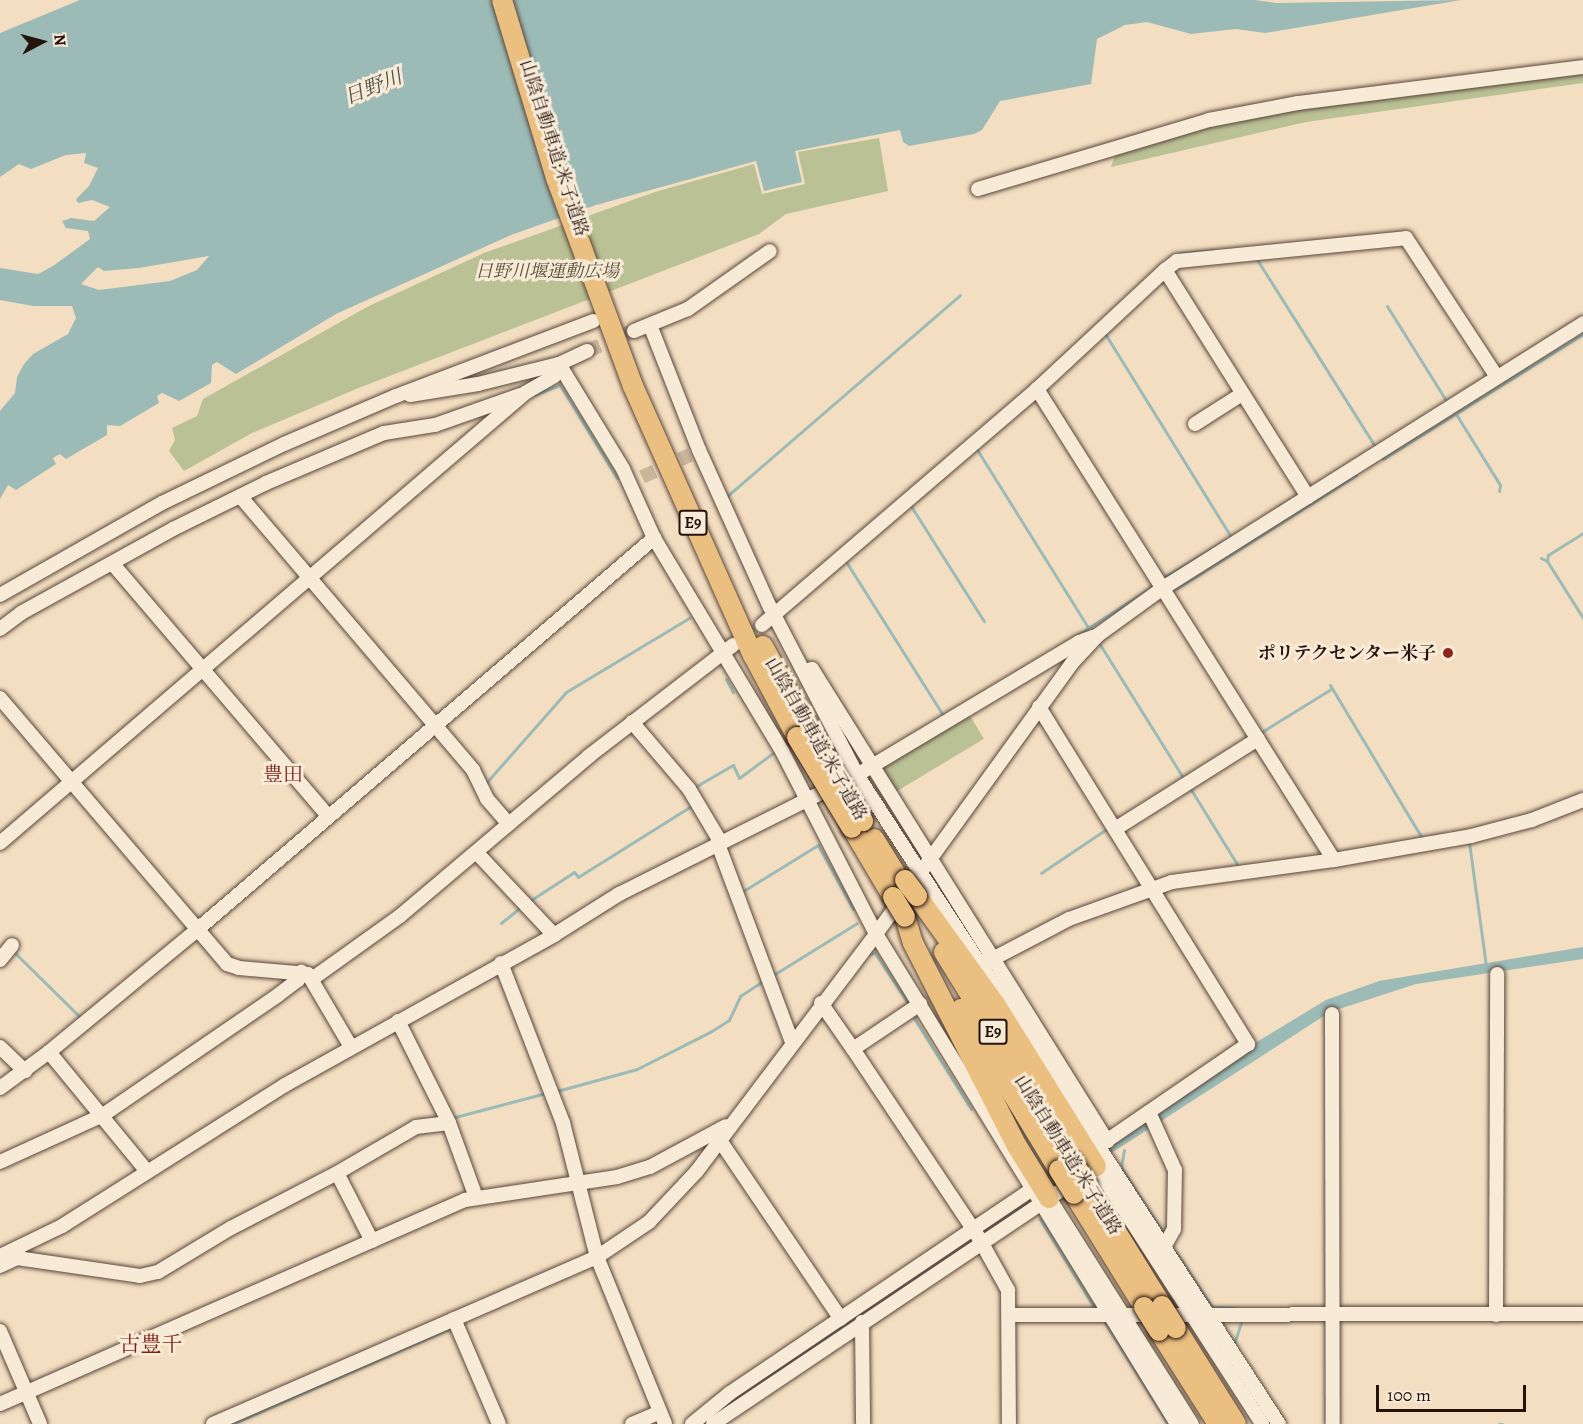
<!DOCTYPE html>
<meta charset="utf-8">
<style>
body{margin:0}
#map{position:relative;width:1583px;height:1424px;overflow:hidden;background:#f3dec1;font-family:Alegreya,"Noto Serif JP",serif}
div>[style]{position:absolute}
[style*='--x']{left:calc(var(--x)*1px);top:calc(var(--y)*1px);width:calc(var(--w)*1px);rotate:calc(var(--a)*1deg)}
.green>*{inset:0;background:#bac194;transform-origin:0 0}
.water>*{inset:0;background:#9cbbb7}
.stream>*{height:3px;margin:-1.5px;padding:0 1.5px;transform-origin:1.5px;border-radius:1.5px;background:#9cbbb7}
.minor-tunnel>*{height:14px;margin-top:-7px;transform-origin:0;background:repeating-linear-gradient(90deg,#cab59d 0 14px,transparent 0 21px)}
.roads{filter:drop-shadow(0 0 2px #58463a) drop-shadow(0 0 2px #58463a)}
.minor>*{height:14px;margin:-7px;padding:0 7px;transform-origin:7px;border-radius:7px;background:#f7ead7}
.highway>*{height:20px;margin:-10px;padding:0 10px;transform-origin:10px;border-radius:10px;background:#eabf80}
.bridges{filter:drop-shadow(0 0 2px #25130d) drop-shadow(0 0 2px #25130d)}
.highway-bridge>*{height:20px;margin:-10px;padding:0 10px;transform-origin:10px;border-radius:10px;background:#eabf80}
.dots>*{width:16px;height:16px;translate:-50% -50%;box-sizing:border-box;border:3px solid #f7ead7;border-radius:50%}
span{translate:-50% -50%;white-space:nowrap;text-align:center;line-height:1.15;-webkit-text-stroke:6px #f7ead7;paint-order:stroke}
.shield-label span{padding:2px 4px;background:#f7ead7;border:2px solid;border-radius:4px;-webkit-text-stroke-width:0}
.shield-label{font-size:16px;color:#25130d;font-weight:700}
.street-label{font-size:18px;color:#25130d}
.park-label{font-size:18px;color:#59503c;font-style:italic}
.poi-label{font-size:18px;color:#25130d;font-weight:700}
.right{translate:-100% -50%;text-align:right}
.water-label{font-size:20px;color:#4f4e48;font-style:italic}
.neighbourhood-label{font-size:20px;color:#7a1f14}
.quarter-label{font-size:21px;color:#7a1f14}
.north{position:absolute;left:12px;top:12px;width:60px;height:60px;-webkit-text-stroke:4px #f7ead7;paint-order:stroke;rotate:84deg;font-size:16px;font-weight:700;line-height:24px;text-align:center;color:#25130d}
.north::after{content:'';display:block;margin:auto;width:21px;height:27px;background:#25130d;clip-path:polygon(50% 0,100% 100%,50% 72%,0 100%)}
.scale{position:absolute;left:1376px;top:1385px;width:150px;height:27px;box-sizing:border-box;border:3px solid #25130d;border-top:0;padding-left:8px;font-size:18px;line-height:21px;white-space:nowrap;color:#25130d;-webkit-text-stroke:4px #f7ead7;paint-order:stroke}
</style>
<div id="map">
<div class="green">
<i style="clip-path:polygon(1583px 70px,1583px 83px,1306px 122px,1111px 167px,1117px 149px,1128px 145px,1290px 107px)"></i>
<i style="clip-path:polygon(879px 138px,888px 191px,786px 214px,759px 234px,361px 387px,252px 433px,184px 471px,169px 451px,175px 440px,172px 428px,197px 416px,203px 399px,367px 307px,484px 253px,655px 192px,754px 164px,762px 194px,805px 184px,798px 152px)"></i>
<i style="left:969px;top:714px;width:29px;height:108px;rotate:59deg"></i>
</div>
<div class="water">
<i style="clip-path:polygon(evenodd,80px 0,1255px 0,1277px 3px,1461px 0,1265px 33px,1236px 29px,1191px 34px,1147px 22px,1125px 25px,1097px 39px,1091px 84px,1000px 101px,982px 130px,974px 134px,909px 146px,903px 142px,900px 130px,795px 151px,802px 182px,764px 191px,756px 161px,596px 205px,511px 235px,336px 314px,236px 374px,217px 362px,212px 365px,211px 383px,179px 401px,162px 393px,157px 396px,159px 403px,120px 426px,107px 425px,107px 435px,66px 459px,60px 454px,53px 458px,56px 464px,16px 490px,8px 485px,0 499px,0 411px,15px 393px,17px 377px,24px 364px,33px 354px,68px 334px,76px 318px,72px 306px,33px 306px,0 300px,0 268px,38px 274px,53px 266px,90px 239px,88px 231px,66px 228px,62px 221px,71px 218px,94px 221px,110px 207px,92px 200px,78px 203px,76px 199px,89px 186px,98px 168px,84px 163px,86px 153px,66px 155px,31px 169px,19px 164px,0 177px,0 33px,80px 0,209px 256px,197px 270px,170px 281px,99px 290px,81px 284px,98px 267px,104px 271px,139px 268px,209px 256px)"></i>
<i style="clip-path:polygon(1583px 947px,1583px 959px,1416px 984px,1330px 1012px,1023px 1210px,709px 1424px,694px 1424px,1255px 1043px,1326px 1000px,1379px 981px)"></i>
</div>
<div class="stream">
<i style="--x:1180;--y:253;--w:33;--a:-5"></i>
<i style="--x:1256;--y:258;--w:222;--a:57.7"></i>
<i style="--x:1387;--y:306;--w:113;--a:58"></i>
<i style="--x:1104;--y:332;--w:241;--a:58.2"></i>
<i style="--x:534;--y:395;--w:28;--a:-21"></i>
<i style="--x:560;--y:385;--w:109;--a:58.5"></i>
<i style="--x:1456;--y:414;--w:84;--a:58.2"></i>
<i style="--x:1500;--y:485;--w:6;--a:99"></i>
<i style="--x:976;--y:448;--w:211;--a:58"></i>
<i style="--x:1383;--y:459;--w:236;--a:-32"></i>
<i style="--x:726;--y:497;--w:309;--a:-40.8"></i>
<i style="--x:909;--y:503;--w:140;--a:57.6"></i>
<i style="--x:1278;--y:507;--w:20;--a:-30"></i>
<i style="--x:1541;--y:558;--w:7;--a:27"></i>
<i style="--x:1547;--y:561;--w:6;--a:-81"></i>
<i style="--x:1548;--y:555;--w:41;--a:-32.2"></i>
<i style="--x:845;--y:560;--w:183;--a:57.7"></i>
<i style="--x:1547;--y:561;--w:67;--a:57.7"></i>
<i style="--x:1161;--y:579;--w:98;--a:-30.8"></i>
<i style="--x:1176;--y:589;--w:213;--a:-32.3"></i>
<i style="--x:1099;--y:643;--w:160;--a:58"></i>
<i style="--x:1054;--y:650;--w:120;--a:-32.8"></i>
<i style="--x:726;--y:679;--w:15;--a:62"></i>
<i style="--x:1330;--y:685;--w:181;--a:59"></i>
<i style="--x:1260;--y:733;--w:84;--a:-31.8"></i>
<i style="--x:485;--y:784;--w:123;--a:-48.6"></i>
<i style="--x:566;--y:692;--w:144;--a:-31"></i>
<i style="--x:693;--y:788;--w:46;--a:-29.9"></i>
<i style="--x:733;--y:765;--w:14;--a:65"></i>
<i style="--x:739;--y:778;--w:42;--a:-36.3"></i>
<i style="--x:1190;--y:788;--w:95;--a:58.3"></i>
<i style="--x:1469;--y:842;--w:125;--a:82.2"></i>
<i style="--x:1041;--y:873;--w:81;--a:-33.9"></i>
<i style="--x:740;--y:893;--w:92;--a:-31.6"></i>
<i style="--x:818;--y:845;--w:73;--a:61.3"></i>
<i style="--x:531;--y:900;--w:51;--a:-33.1"></i>
<i style="--x:574;--y:872;--w:6;--a:51"></i>
<i style="--x:578;--y:877;--w:136;--a:-32.1"></i>
<i style="--x:501;--y:923;--w:26;--a:-39"></i>
<i style="--x:13;--y:951;--w:97;--a:44.6"></i>
<i style="--x:868;--y:954;--w:7;--a:-8"></i>
<i style="--x:875;--y:953;--w:64;--a:56.6"></i>
<i style="--x:770;--y:977;--w:102;--a:-31.8"></i>
<i style="--x:912;--y:1015;--w:111;--a:57.9"></i>
<i style="--x:557;--y:1091;--w:83;--a:-15.4"></i>
<i style="--x:637;--y:1069;--w:82;--a:-26.9"></i>
<i style="--x:710;--y:1032;--w:22;--a:-32"></i>
<i style="--x:729;--y:1020;--w:26;--a:-65"></i>
<i style="--x:740;--y:996;--w:27;--a:-33"></i>
<i style="--x:455;--y:1117;--w:94;--a:-14.8"></i>
<i style="--x:1124;--y:1150;--w:17;--a:100"></i>
<i style="--x:1121;--y:1167;--w:78;--a:57.5"></i>
<i style="--x:1040;--y:1219;--w:109;--a:58.5"></i>
<i style="--x:1176;--y:1252;--w:66;--a:56.8"></i>
<i style="--x:1212;--y:1307;--w:23;--a:2"></i>
<i style="--x:1104;--y:1321;--w:121;--a:58.1"></i>
<i style="--x:1234;--y:1344;--w:25;--a:-72"></i>
<i style="--x:232;--y:1424;--w:241;--a:-23.7"></i>
<i style="--x:1499;--y:1424;--w:3;--a:0"></i>
</div>
<div class="minor-tunnel">
<i style="--x:587;--y:351;--w:51;--a:-23.1"></i>
<i style="--x:642;--y:477;--w:53;--a:-24.6"></i>
</div>
<div class="roads">
<div class="minor">
<i style="--x:978;--y:189;--w:241;--a:-16.6"></i>
<i style="--x:1209;--y:120;--w:91;--a:-10.8"></i>
<i style="--x:1298;--y:103;--w:287;--a:-7.2"></i>
<i style="--x:650;--y:325;--w:134;--a:68.6"></i>
<i style="--x:699;--y:450;--w:172;--a:65.7"></i>
<i style="--x:770;--y:607;--w:189;--a:62.6"></i>
<i style="--x:857;--y:775;--w:774;--a:56.97"></i>
<i style="--x:634;--y:331;--w:58;--a:-22.2"></i>
<i style="--x:688;--y:309;--w:100;--a:-35.3"></i>
<i style="--x:559;--y:364;--w:123;--a:58.6"></i>
<i style="--x:623;--y:469;--w:76;--a:65.8"></i>
<i style="--x:654;--y:538;--w:249;--a:59"></i>
<i style="--x:782;--y:751;--w:206;--a:62.8"></i>
<i style="--x:876;--y:934;--w:575;--a:58.44"></i>
<i style="--x:1037;--y:389;--w:557;--a:57.77"></i>
<i style="--x:410;--y:395;--w:69;--a:-9.2"></i>
<i style="--x:478;--y:384;--w:83;--a:-13.9"></i>
<i style="--x:559;--y:364;--w:31;--a:-25"></i>
<i style="--x:1195;--y:424;--w:56;--a:-32.6"></i>
<i style="--x:240;--y:496;--w:360;--a:49.6"></i>
<i style="--x:473;--y:770;--w:32;--a:64"></i>
<i style="--x:487;--y:799;--w:33;--a:49"></i>
<i style="--x:1308;--y:497;--w:268;--a:-122.2"></i>
<i style="--x:1165;--y:270;--w:15;--a:-37"></i>
<i style="--x:1177;--y:261;--w:230;--a:-5.7"></i>
<i style="--x:1406;--y:238;--w:166;--a:56.8"></i>
<i style="--x:112;--y:563;--w:333;--a:49.5"></i>
<i style="--x:0;--y:595;--w:186;--a:-29.6"></i>
<i style="--x:162;--y:503;--w:136;--a:-25.8"></i>
<i style="--x:284;--y:444;--w:122;--a:-23.2"></i>
<i style="--x:396;--y:396;--w:211;--a:-20.8"></i>
<i style="--x:762;--y:625;--w:362;--a:-40.6"></i>
<i style="--x:1037;--y:389;--w:175;--a:-42.9"></i>
<i style="--x:0;--y:629;--w:26;--a:-37"></i>
<i style="--x:21;--y:613;--w:174;--a:-28.9"></i>
<i style="--x:173;--y:529;--w:104;--a:-26.3"></i>
<i style="--x:266;--y:483;--w:128;--a:-23"></i>
<i style="--x:384;--y:433;--w:52;--a:-8.9"></i>
<i style="--x:435;--y:425;--w:90;--a:-19.4"></i>
<i style="--x:809;--y:670;--w:3;--a:-18"></i>
<i style="--x:812;--y:669;--w:557;--a:57.99"></i>
<i style="--x:0;--y:698;--w:350;--a:49.5"></i>
<i style="--x:227;--y:964;--w:13;--a:18"></i>
<i style="--x:239;--y:968;--w:69;--a:5"></i>
<i style="--x:308;--y:974;--w:85;--a:59.5"></i>
<i style="--x:1039;--y:707;--w:397;--a:58.2"></i>
<i style="--x:1248;--y:1044;--w:181;--a:145.6"></i>
<i style="--x:632;--y:722;--w:88;--a:49.6"></i>
<i style="--x:689;--y:789;--w:63;--a:59.3"></i>
<i style="--x:1115;--y:829;--w:169;--a:-32.2"></i>
<i style="--x:0;--y:843;--w:691;--a:-40.6"></i>
<i style="--x:525;--y:393;--w:34;--a:-30"></i>
<i style="--x:554;--y:376;--w:13;--a:-67"></i>
<i style="--x:718;--y:844;--w:211;--a:69.5"></i>
<i style="--x:477;--y:853;--w:112;--a:46.8"></i>
<i style="--x:0;--y:960;--w:19;--a:-51"></i>
<i style="--x:501;--y:963;--w:172;--a:68.8"></i>
<i style="--x:563;--y:1123;--w:138;--a:75.8"></i>
<i style="--x:597;--y:1257;--w:180;--a:67.8"></i>
<i style="--x:981;--y:965;--w:99;--a:-27.6"></i>
<i style="--x:1069;--y:919;--w:109;--a:-19.8"></i>
<i style="--x:1172;--y:882;--w:163;--a:-7.7"></i>
<i style="--x:1334;--y:860;--w:139;--a:-9.9"></i>
<i style="--x:1471;--y:836;--w:63;--a:-14.7"></i>
<i style="--x:1532;--y:820;--w:55;--a:-21.4"></i>
<i style="--x:312;--y:979;--w:108;--a:-35.6"></i>
<i style="--x:400;--y:916;--w:248;--a:-40.2"></i>
<i style="--x:589;--y:756;--w:182;--a:-37.6"></i>
<i style="--x:821;--y:1003;--w:56;--a:55.2"></i>
<i style="--x:853;--y:1049;--w:81;--a:-33.9"></i>
<i style="--x:1332;--y:1014;--w:410;--a:89.9"></i>
<i style="--x:398;--y:1021;--w:114;--a:63.4"></i>
<i style="--x:449;--y:1123;--w:79;--a:70"></i>
<i style="--x:0;--y:1047;--w:35;--a:44"></i>
<i style="--x:853;--y:1049;--w:227;--a:56.3"></i>
<i style="--x:979;--y:1238;--w:60;--a:60.9"></i>
<i style="--x:1008;--y:1290;--w:134;--a:89.6"></i>
<i style="--x:49;--y:1052;--w:153;--a:50.6"></i>
<i style="--x:0;--y:1088;--w:61;--a:-36.3"></i>
<i style="--x:49;--y:1052;--w:193;--a:-39.5"></i>
<i style="--x:198;--y:929;--w:601;--a:-40.61"></i>
<i style="--x:1149;--y:1112;--w:64;--a:65.9"></i>
<i style="--x:1175;--y:1170;--w:59;--a:91"></i>
<i style="--x:1174;--y:1229;--w:18;--a:119"></i>
<i style="--x:719;--y:1139;--w:217;--a:55.9"></i>
<i style="--x:0;--y:1162;--w:113;--a:-24.5"></i>
<i style="--x:103;--y:1115;--w:212;--a:-34.4"></i>
<i style="--x:278;--y:995;--w:25;--a:-37"></i>
<i style="--x:298;--y:980;--w:9;--a:-69"></i>
<i style="--x:1096;--y:1166;--w:307;--a:57.2"></i>
<i style="--x:1049;--y:1198;--w:267;--a:57.7"></i>
<i style="--x:372;--y:1241;--w:76;--a:-117.2"></i>
<i style="--x:337;--y:1173;--w:91;--a:-30.2"></i>
<i style="--x:416;--y:1127;--w:33;--a:-7"></i>
<i style="--x:0;--y:1256;--w:69;--a:-25.8"></i>
<i style="--x:62;--y:1226;--w:264;--a:-32.3"></i>
<i style="--x:285;--y:1085;--w:308;--a:-29.1"></i>
<i style="--x:554;--y:935;--w:77;--a:-32.2"></i>
<i style="--x:619;--y:894;--w:266;--a:-26.6"></i>
<i style="--x:857;--y:775;--w:259;--a:-30.9"></i>
<i style="--x:1079;--y:642;--w:15;--a:-20"></i>
<i style="--x:0;--y:1266;--w:19;--a:-25"></i>
<i style="--x:17;--y:1258;--w:124;--a:8.3"></i>
<i style="--x:140;--y:1276;--w:18;--a:-13"></i>
<i style="--x:158;--y:1272;--w:85;--a:-31.1"></i>
<i style="--x:231;--y:1228;--w:119;--a:-27.4"></i>
<i style="--x:1010;--y:1315;--w:573;--a:-0.1"></i>
<i style="--x:1496;--y:1315;--w:341;--a:-89.8"></i>
<i style="--x:454;--y:1319;--w:114;--a:66.8"></i>
<i style="--x:862;--y:1322;--w:102;--a:89.4"></i>
<i style="--x:0;--y:1331;--w:101;--a:66.7"></i>
<i style="--x:0;--y:1404;--w:508;--a:-23.69"></i>
<i style="--x:465;--y:1200;--w:154;--a:-8.6"></i>
<i style="--x:617;--y:1177;--w:34;--a:-17"></i>
<i style="--x:650;--y:1167;--w:86;--a:-28.3"></i>
<i style="--x:213;--y:1424;--w:419;--a:-23.5"></i>
<i style="--x:597;--y:1257;--w:63;--a:-33.9"></i>
<i style="--x:649;--y:1222;--w:70;--a:-46.7"></i>
<i style="--x:697;--y:1171;--w:297;--a:-52.9"></i>
<i style="--x:876;--y:934;--w:334;--a:-54.1"></i>
<i style="--x:1072;--y:663;--w:38;--a:-47"></i>
<i style="--x:1098;--y:635;--w:80;--a:-35.9"></i>
<i style="--x:1163;--y:588;--w:497;--a:-32.2"></i>
<i style="--x:632;--y:1424;--w:30;--a:-23"></i>
<i style="--x:692;--y:1424;--w:49;--a:-39.2"></i>
<i style="--x:730;--y:1393;--w:358;--a:-34"></i>
<i style="--x:713;--y:1424;--w:437;--a:-33.9"></i>
</div>
<div class="highway">
<i style="--x:502;--y:0;--w:186;--a:73.1"></i>
<i style="--x:556;--y:178;--w:222;--a:69.7"></i>
<i style="--x:633;--y:386;--w:295;--a:66"></i>
<i style="--x:753;--y:655;--w:93;--a:61.8"></i>
<i style="--x:763;--y:646;--w:96;--a:61.3"></i>
<i style="--x:852;--y:828;--w:80;--a:59.3"></i>
<i style="--x:874;--y:839;--w:53;--a:58.1"></i>
<i style="--x:917;--y:896;--w:133;--a:54.2"></i>
<i style="--x:995;--y:1004;--w:191;--a:58.1"></i>
<i style="--x:905;--y:917;--w:27;--a:73"></i>
<i style="--x:913;--y:943;--w:228;--a:62.9"></i>
<i style="--x:1017;--y:1146;--w:61;--a:58.4"></i>
<i style="--x:944;--y:952;--w:246;--a:58.4"></i>
<i style="--x:961;--y:1009;--w:188;--a:58.7"></i>
<i style="--x:1088;--y:1186;--w:141;--a:58.3"></i>
<i style="--x:1074;--y:1194;--w:133;--a:58.2"></i>
<i style="--x:1176;--y:1328;--w:113;--a:58"></i>
<i style="--x:1159;--y:1331;--w:110;--a:57.6"></i>
</div>
</div>
<div class="bridges">
<div class="highway-bridge">
<i style="--x:809;--y:730;--w:106;--a:59.3"></i>
<i style="--x:797;--y:737;--w:106;--a:58.9"></i>
<i style="--x:905;--y:880;--w:20;--a:53"></i>
<i style="--x:893;--y:897;--w:23;--a:59"></i>
<i style="--x:1073;--y:1162;--w:28;--a:58"></i>
<i style="--x:1059;--y:1170;--w:28;--a:58"></i>
<i style="--x:1162;--y:1306;--w:26;--a:58"></i>
<i style="--x:1144;--y:1307;--w:28;--a:58"></i>
</div>
</div>
<div class="dots">
<i style="left:1448px;top:653px;background:#8f2418"></i>
</div>
<div class="shield-label">
<span style="left:693px;top:523px">E9</span>
<span style="left:993px;top:1032px">E9</span>
</div>
<div class="street-label">
<span style="left:554px;top:148px;rotate:72deg">山陰自動車道;米子道路</span>
<span style="left:816px;top:739px;rotate:60deg">山陰自動車道;米子道路</span>
<span style="left:1068px;top:1155px;rotate:58deg">山陰自動車道;米子道路</span>
</div>
<div class="park-label">
<span style="left:547px;top:271px">日野川堰運動広場</span>
</div>
<div class="poi-label">
<span class="right" style="left:1436px;top:653px">ポリテクセンター米子</span>
</div>
<div class="water-label">
<span style="left:373px;top:87px;rotate:-22deg">日野川</span>
</div>
<div class="neighbourhood-label">
<span style="left:283px;top:774px">豊田</span>
</div>
<div class="quarter-label">
<span style="left:151px;top:1344px">古豊千</span>
</div>
<div class="north">N</div>
<div class="scale">100 m</div>
</div>
